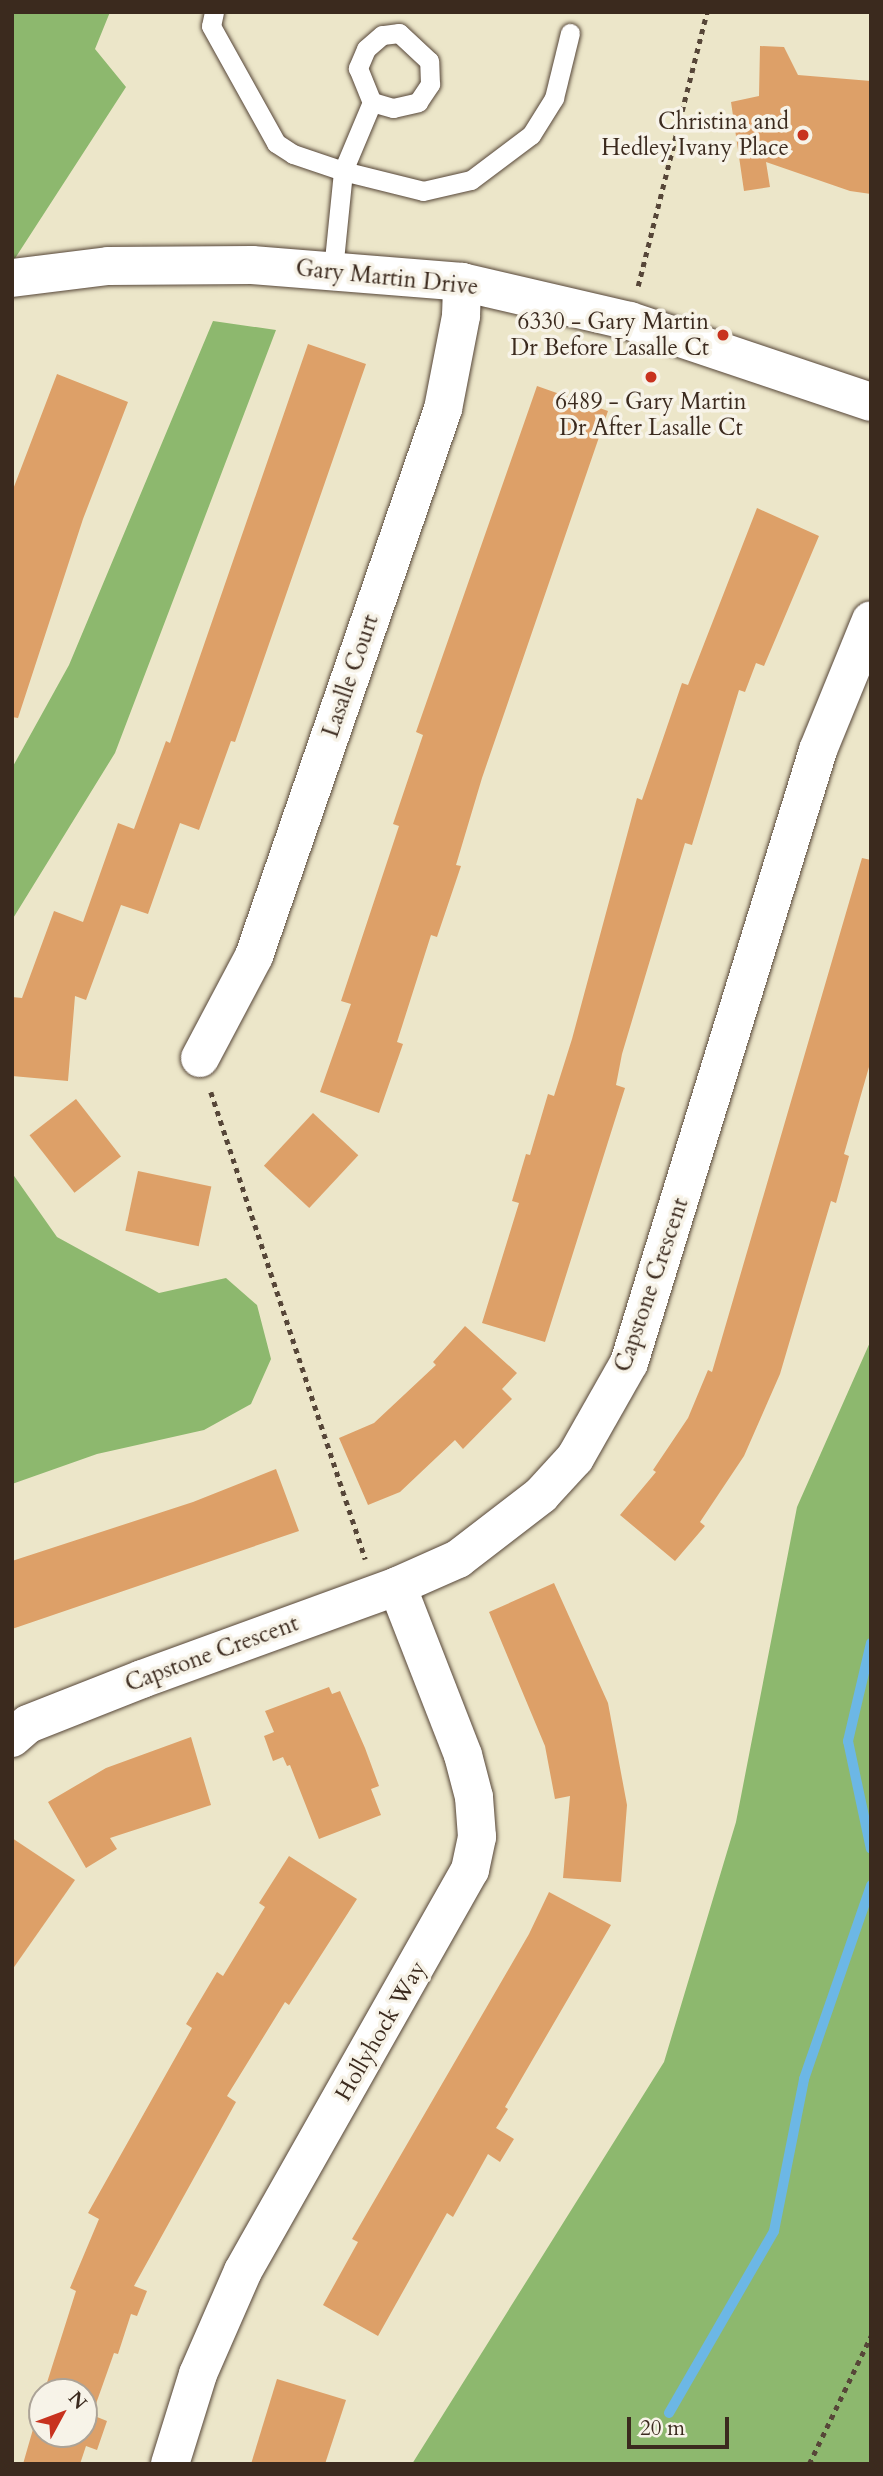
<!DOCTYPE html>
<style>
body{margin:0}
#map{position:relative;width:883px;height:2476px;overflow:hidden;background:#ece6c9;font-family:Cardo,serif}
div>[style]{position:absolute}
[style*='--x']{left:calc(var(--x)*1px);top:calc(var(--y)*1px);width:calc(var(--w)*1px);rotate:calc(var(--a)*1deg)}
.forest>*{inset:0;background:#8db86e}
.stream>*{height:10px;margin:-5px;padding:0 5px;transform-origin:5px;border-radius:5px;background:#6cb7e5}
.building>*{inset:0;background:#dda068;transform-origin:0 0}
.path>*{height:4.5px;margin-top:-2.25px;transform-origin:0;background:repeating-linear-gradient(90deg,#564638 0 5px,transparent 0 10px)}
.roads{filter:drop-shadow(0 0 2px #564638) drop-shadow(0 0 2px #564638)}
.lane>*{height:19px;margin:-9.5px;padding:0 9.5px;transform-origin:9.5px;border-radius:9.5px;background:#fff}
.street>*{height:38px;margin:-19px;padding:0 19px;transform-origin:19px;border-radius:19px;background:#fff}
.secondary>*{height:38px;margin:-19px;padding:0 19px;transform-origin:19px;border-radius:19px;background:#fff}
.dots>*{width:19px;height:19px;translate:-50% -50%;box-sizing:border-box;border:4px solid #f7f3e8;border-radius:50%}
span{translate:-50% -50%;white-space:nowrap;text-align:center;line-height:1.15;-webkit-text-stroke:7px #f7f3e8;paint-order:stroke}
.poi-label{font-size:23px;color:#3b2a1e}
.right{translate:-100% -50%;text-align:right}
.street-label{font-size:23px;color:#3b2a1e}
.frame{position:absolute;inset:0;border:14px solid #3b2a1e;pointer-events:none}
.north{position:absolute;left:28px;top:2378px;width:70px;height:70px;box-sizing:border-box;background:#f7f3e8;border:2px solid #aca397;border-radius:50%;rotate:49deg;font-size:19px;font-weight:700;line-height:28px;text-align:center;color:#3b2a1e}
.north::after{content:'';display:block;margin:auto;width:24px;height:32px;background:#c8321e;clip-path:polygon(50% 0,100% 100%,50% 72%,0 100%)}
.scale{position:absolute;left:627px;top:2417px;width:102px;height:32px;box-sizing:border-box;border:4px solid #3b2a1e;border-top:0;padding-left:9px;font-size:21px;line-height:24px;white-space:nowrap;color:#3b2a1e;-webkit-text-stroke:5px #f7f3e8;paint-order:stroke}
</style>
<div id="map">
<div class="forest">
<i style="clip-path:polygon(12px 12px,110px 12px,95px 49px,126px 87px,12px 263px)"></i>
<i style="clip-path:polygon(213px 321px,276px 330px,115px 753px,12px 920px,12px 768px,69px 665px)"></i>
<i style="clip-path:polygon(12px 1173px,57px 1237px,159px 1293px,226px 1278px,257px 1305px,271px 1359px,251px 1404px,204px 1430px,97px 1454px,12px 1484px)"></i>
<i style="clip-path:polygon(871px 1340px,871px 2464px,412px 2464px,664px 2062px,736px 1822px,797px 1507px)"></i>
</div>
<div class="stream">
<i style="--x:871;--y:1643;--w:101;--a:103.2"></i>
<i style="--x:848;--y:1741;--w:110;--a:78"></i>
<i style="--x:669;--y:2413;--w:210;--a:-60"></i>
<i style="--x:774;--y:2231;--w:155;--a:-78.8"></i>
<i style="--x:804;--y:2079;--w:205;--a:-70.9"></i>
</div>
<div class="building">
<i style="clip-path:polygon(760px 46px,784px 47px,798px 75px,871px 81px,871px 194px,850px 191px,766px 162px,770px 187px,744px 191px,731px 102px,759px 96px)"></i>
<i style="clip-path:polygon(308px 344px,366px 364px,235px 742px,231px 741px,199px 830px,180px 823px,148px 914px,121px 905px,86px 1000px,75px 996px,68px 1081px,12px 1076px,12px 997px,22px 998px,54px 911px,83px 922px,118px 823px,134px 829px,166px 741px,170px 743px)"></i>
<i style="clip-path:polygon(57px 374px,128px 402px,83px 519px,18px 718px,12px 717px,12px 492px)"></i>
<i style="clip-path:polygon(537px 386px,608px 411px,482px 778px,456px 865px,461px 866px,437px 937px,431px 935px,397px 1042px,403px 1044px,379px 1113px,320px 1092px,351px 1004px,341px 1001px,399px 826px,393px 824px,423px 735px,416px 732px)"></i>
<i style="clip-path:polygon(757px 508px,819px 536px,764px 666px,756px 663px,745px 692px,739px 690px,692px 845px,685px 843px,622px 1054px,616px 1085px,625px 1088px,545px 1342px,482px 1323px,519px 1203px,512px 1201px,526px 1154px,530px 1155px,548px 1094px,554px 1096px,572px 1039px,637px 798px,642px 800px,682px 683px,688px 685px)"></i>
<i style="clip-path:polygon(862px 858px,871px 860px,871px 1060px,844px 1154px,849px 1156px,836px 1203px,831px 1201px,780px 1374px,744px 1456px,700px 1522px,705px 1526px,675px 1561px,620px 1515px,656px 1472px,653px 1470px,688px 1418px,708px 1370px,712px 1372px)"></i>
<i style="left:76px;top:1099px;width:73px;height:59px;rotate:52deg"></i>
<i style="left:313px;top:1113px;width:62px;height:72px;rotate:43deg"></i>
<i style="left:138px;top:1171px;width:75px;height:61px;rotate:12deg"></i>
<i style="clip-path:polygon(465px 1326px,517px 1373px,502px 1389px,512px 1399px,463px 1449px,455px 1440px,400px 1492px,368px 1505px,339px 1438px,374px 1423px,436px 1365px,433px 1362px)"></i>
<i style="clip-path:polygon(276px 1469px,299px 1531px,12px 1629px,12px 1561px,193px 1502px)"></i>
<i style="clip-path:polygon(554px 1583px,608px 1703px,627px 1805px,621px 1882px,563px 1878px,570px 1796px,555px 1799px,545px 1746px,489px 1612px)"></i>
<i style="clip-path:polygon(329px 1687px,332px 1694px,340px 1691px,365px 1748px,379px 1786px,371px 1789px,381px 1815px,319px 1839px,290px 1765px,287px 1766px,283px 1757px,273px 1761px,264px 1736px,274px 1732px,265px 1711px)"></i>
<i style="clip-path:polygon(191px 1737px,211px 1805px,110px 1838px,117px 1849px,86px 1868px,48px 1802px,106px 1768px)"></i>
<i style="clip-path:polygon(12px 1838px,75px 1880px,12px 1970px)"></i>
<i style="clip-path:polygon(289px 1856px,357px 1899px,289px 2005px,285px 2002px,227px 2096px,236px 2102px,134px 2286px,147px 2291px,137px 2316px,131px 2314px,118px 2354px,114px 2353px,92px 2415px,107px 2421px,97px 2450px,86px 2446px,80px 2464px,23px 2464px,42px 2398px,42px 2434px,84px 2434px,84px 2392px,44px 2392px,76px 2291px,70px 2288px,99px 2219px,88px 2213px,192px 2028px,186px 2024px,217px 1972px,223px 1976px,265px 1907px,259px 1903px)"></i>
<i style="clip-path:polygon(549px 1892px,611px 1925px,505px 2107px,508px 2109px,496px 2128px,514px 2139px,500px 2162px,488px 2154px,453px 2217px,447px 2213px,378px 2336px,323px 2305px,358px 2242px,352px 2239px,529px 1934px)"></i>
<i style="clip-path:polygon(277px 2379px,346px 2400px,325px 2464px,251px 2464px)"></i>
</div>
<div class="path">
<i style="--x:638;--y:286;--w:283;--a:-75.9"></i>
<i style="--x:211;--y:1092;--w:492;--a:71.7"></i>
<i style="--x:809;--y:2464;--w:142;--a:-64.2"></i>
</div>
<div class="roads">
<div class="lane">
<i style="--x:214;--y:12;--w:14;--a:102"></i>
<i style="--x:211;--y:26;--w:134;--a:60.9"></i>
<i style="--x:276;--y:143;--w:20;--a:33"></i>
<i style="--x:293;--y:154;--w:53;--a:18.8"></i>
<i style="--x:343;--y:171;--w:75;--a:-67.2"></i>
<i style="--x:372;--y:102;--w:22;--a:16"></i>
<i style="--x:393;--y:108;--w:26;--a:-13"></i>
<i style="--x:418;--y:102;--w:22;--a:-56"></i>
<i style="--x:430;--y:84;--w:23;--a:-92"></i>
<i style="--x:429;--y:61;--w:41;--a:-137"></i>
<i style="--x:399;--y:33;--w:17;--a:173"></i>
<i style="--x:382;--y:35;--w:21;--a:139"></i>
<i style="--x:366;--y:49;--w:21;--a:113"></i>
<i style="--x:358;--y:68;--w:37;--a:68"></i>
<i style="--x:333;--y:270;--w:100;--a:-84.2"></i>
<i style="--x:343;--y:171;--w:82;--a:14"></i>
<i style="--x:423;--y:191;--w:49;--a:-12.9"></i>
<i style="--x:471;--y:180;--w:75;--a:-36.9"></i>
<i style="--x:531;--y:135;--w:44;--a:-58.1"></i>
<i style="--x:554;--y:98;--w:67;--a:-76.2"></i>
</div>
<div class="street">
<i style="--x:200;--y:1058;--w:115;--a:-62.1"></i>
<i style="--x:254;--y:956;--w:579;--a:-70.94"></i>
<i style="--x:443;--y:409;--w:95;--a:-79"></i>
<i style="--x:461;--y:316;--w:34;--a:-88"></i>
<i style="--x:12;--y:1738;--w:21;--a:-41"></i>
<i style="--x:28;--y:1724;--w:123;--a:-21.5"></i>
<i style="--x:142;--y:1679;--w:271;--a:-20"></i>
<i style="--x:397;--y:1586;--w:67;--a:-23.9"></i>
<i style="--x:458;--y:1559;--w:105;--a:-37.6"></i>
<i style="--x:541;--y:1495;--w:50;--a:-47.4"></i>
<i style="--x:575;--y:1458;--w:109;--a:-60.4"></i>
<i style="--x:629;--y:1363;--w:641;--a:-72.86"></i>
<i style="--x:818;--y:750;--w:140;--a:-67.8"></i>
<i style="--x:170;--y:2464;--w:94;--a:-72.7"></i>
<i style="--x:198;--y:2374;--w:112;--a:-66.4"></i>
<i style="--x:243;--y:2271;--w:461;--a:-60.5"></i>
<i style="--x:470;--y:1870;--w:34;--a:-78"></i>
<i style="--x:477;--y:1837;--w:40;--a:-94.3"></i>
<i style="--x:474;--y:1797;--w:43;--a:-104.7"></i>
<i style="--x:463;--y:1755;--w:181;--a:-111.3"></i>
</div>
<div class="secondary">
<i style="--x:12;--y:278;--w:97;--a:-7.1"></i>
<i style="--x:108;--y:266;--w:144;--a:-0.4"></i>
<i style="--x:252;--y:265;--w:211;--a:4.6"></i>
<i style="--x:462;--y:282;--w:172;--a:13.1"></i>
<i style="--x:630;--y:321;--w:254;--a:18.6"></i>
</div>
</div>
<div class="dots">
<i style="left:803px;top:135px;background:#c8321e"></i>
<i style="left:723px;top:335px;background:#c8321e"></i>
<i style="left:651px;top:377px;background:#c8321e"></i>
</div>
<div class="poi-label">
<span class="right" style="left:789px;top:135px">Christina and<br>Hedley Ivany Place</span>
<span class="right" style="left:709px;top:335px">6330 - Gary Martin<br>Dr Before Lasalle Ct</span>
<span style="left:651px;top:415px">6489 - Gary Martin<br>Dr After Lasalle Ct</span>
</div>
<div class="street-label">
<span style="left:387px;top:278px;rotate:6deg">Gary Martin Drive</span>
<span style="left:351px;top:676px;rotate:-71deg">Lasalle Court</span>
<span style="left:652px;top:1285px;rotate:-71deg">Capstone Crescent</span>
<span style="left:212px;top:1654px;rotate:-20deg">Capstone Crescent</span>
<span style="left:381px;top:2031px;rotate:-60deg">Hollyhock Way</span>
</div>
<div class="frame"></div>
<div class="north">N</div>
<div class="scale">20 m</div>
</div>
